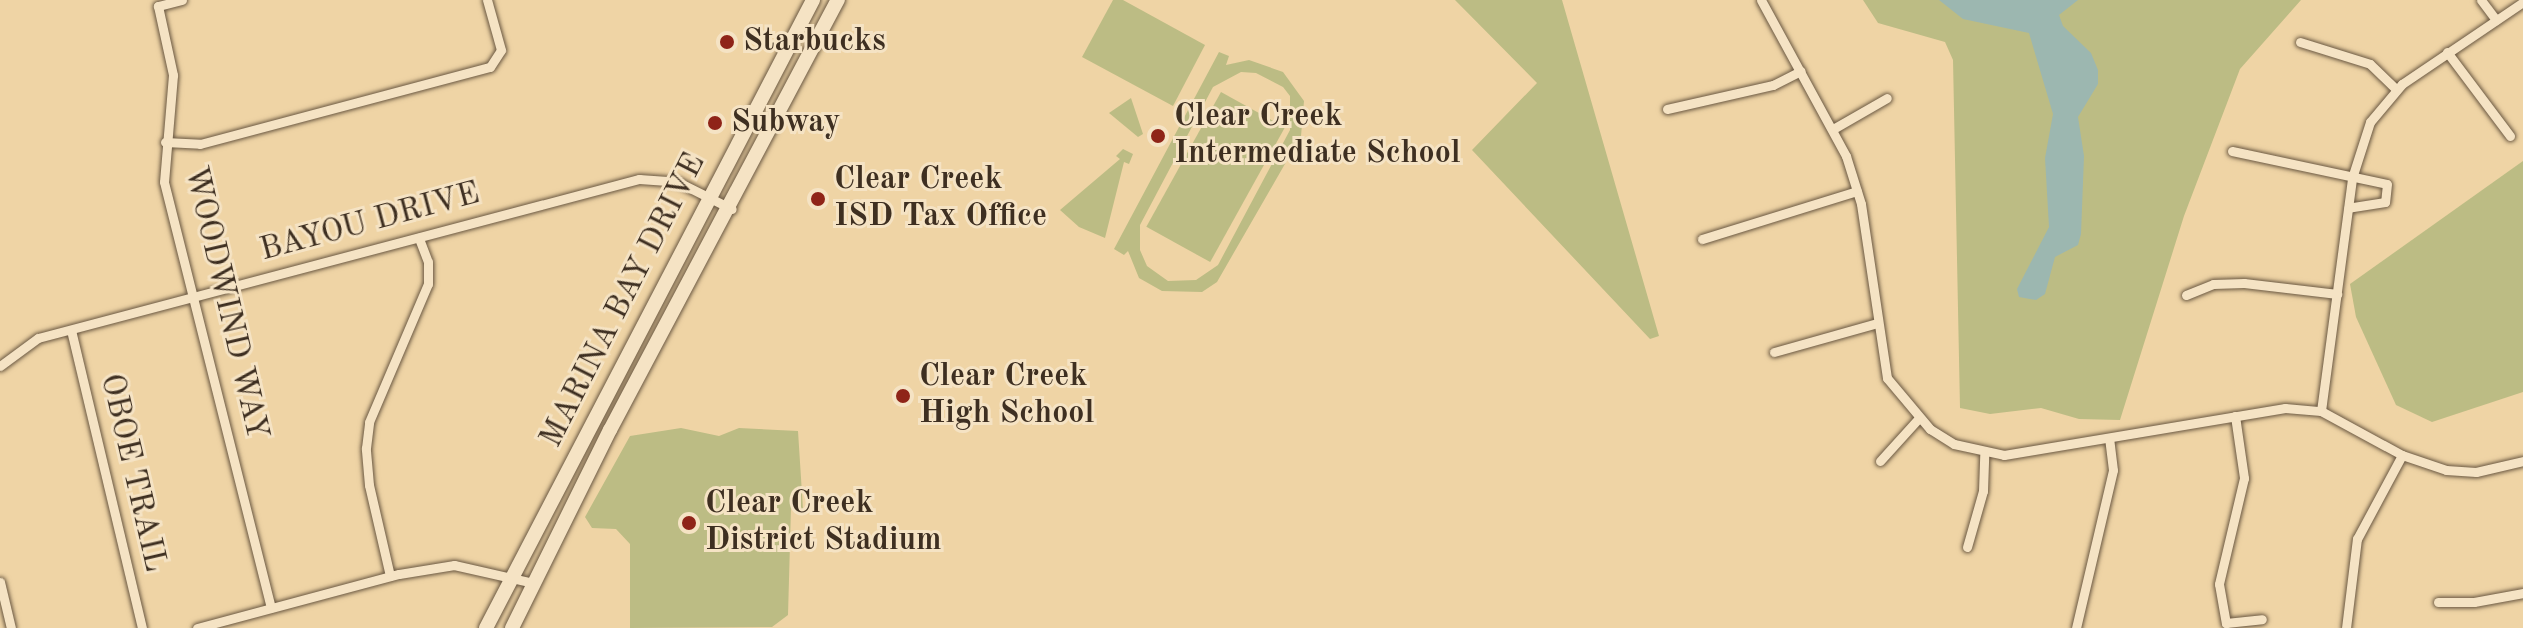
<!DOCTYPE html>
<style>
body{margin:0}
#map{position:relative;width:2523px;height:628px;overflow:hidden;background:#efd4a5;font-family:"Old Standard TT",serif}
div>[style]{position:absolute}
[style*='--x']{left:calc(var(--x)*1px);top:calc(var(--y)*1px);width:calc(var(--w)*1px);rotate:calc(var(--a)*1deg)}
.green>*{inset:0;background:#bcbc84;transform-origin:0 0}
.water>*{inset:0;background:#9cb7b0}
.roads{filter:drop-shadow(0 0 2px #6a5842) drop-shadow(0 0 2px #6a5842)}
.minor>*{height:9px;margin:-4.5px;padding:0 4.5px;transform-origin:4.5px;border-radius:4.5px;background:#f5e3c4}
.secondary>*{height:14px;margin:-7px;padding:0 7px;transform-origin:7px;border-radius:7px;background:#f5e3c4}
.dots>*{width:22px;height:22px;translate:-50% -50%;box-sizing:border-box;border:4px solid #f5e3c4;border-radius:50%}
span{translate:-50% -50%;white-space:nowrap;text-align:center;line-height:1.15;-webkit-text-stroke:6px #f5e3c4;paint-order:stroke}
.poi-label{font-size:32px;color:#3e2f21;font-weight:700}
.left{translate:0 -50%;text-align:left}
.street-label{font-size:32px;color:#3e2f21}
</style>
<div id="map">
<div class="green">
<i style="clip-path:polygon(1113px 0,1123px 0,1205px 45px,1173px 106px,1082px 57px)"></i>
<i style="clip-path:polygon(1455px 0,1562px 0,1659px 336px,1650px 339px,1472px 150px,1537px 83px)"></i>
<i style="clip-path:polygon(1863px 0,2301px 0,2240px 69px,2184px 216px,2120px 420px,2079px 419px,2041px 408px,1990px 414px,1960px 408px,1953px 60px,1945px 42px,1878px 23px)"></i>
<i style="clip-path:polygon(evenodd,1219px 52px,1229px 56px,1226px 65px,1249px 60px,1283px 72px,1304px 101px,1301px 136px,1217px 282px,1202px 292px,1162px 291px,1139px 278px,1128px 251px,1124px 255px,1114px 249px,1219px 52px,1241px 72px,1256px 73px,1283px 87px,1290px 96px,1290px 130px,1218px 265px,1196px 280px,1168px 281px,1147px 266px,1140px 250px,1140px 225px,1213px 87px,1241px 72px)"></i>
<i style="left:1221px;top:92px;width:73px;height:154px;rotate:29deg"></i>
<i style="clip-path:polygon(1131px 98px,1143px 134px,1138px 137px,1109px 113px)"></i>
<i style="clip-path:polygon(1123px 149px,1133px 154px,1129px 164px,1124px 162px,1105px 238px,1079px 227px,1060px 210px,1120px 159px,1116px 156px)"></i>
<i style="clip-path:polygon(2523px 161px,2523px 392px,2432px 422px,2396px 405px,2356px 317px,2350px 284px)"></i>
<i style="clip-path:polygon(681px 428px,719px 436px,739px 428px,798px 431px,803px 509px,791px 508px,788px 615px,772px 627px,630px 628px,630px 544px,616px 529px,592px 528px,585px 517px,630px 436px)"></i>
</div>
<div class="water">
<i style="clip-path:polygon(1939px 0,2078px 0,2059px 15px,2063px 26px,2091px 53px,2098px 70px,2098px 84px,2078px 117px,2084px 156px,2081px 234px,2078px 245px,2055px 257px,2045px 294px,2036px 300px,2019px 297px,2017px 289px,2049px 227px,2045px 158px,2053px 114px,2029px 33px,1963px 19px)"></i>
</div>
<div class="roads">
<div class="minor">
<i style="--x:182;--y:0;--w:25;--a:166"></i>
<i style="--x:158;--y:6;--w:71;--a:77.7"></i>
<i style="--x:173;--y:75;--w:107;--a:94.8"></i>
<i style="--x:164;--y:182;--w:439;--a:75.9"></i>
<i style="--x:1761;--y:0;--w:178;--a:61.4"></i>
<i style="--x:1846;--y:156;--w:50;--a:72.6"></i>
<i style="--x:1861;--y:204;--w:176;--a:81.5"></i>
<i style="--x:1887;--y:378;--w:67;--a:49.9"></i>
<i style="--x:1930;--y:429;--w:28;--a:32"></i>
<i style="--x:1954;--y:444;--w:51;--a:12.4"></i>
<i style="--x:2004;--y:455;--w:285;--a:-9.5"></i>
<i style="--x:2285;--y:408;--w:36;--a:5"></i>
<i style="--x:2321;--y:411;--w:92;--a:28.5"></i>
<i style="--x:2402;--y:455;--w:46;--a:18.8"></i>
<i style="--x:2446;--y:470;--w:30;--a:4"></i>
<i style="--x:2476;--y:472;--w:48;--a:-13.2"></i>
<i style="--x:2481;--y:0;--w:25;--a:53"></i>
<i style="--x:2300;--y:42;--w:73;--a:17.4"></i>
<i style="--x:2370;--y:64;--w:37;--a:44"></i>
<i style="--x:2447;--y:52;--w:105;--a:53.1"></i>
<i style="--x:1667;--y:109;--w:109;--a:-12.8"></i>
<i style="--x:1773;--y:85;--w:31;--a:-27"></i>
<i style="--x:1833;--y:129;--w:62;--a:-29.9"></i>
<i style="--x:165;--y:142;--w:35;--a:3"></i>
<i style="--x:200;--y:144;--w:300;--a:-14.9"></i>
<i style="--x:490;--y:67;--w:20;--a:-57"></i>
<i style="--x:501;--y:50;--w:52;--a:-105.6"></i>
<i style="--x:2232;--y:151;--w:158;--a:12"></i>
<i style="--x:2387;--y:184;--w:18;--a:96"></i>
<i style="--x:2385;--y:202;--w:37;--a:171"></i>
<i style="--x:1702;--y:239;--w:162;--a:-17.2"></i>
<i style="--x:2186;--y:295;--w:29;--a:-22"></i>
<i style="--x:2213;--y:284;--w:31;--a:-2"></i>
<i style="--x:2244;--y:283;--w:94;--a:6.7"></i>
<i style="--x:71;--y:330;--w:306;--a:76.6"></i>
<i style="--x:1774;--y:352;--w:107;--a:-15.7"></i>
<i style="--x:0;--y:366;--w:47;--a:-36.4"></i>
<i style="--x:38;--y:338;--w:622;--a:-14.82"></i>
<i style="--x:639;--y:179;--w:39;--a:4"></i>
<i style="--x:678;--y:182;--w:60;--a:26.6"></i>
<i style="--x:2321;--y:411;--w:235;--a:-82.4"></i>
<i style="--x:2352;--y:178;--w:59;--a:-72.2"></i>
<i style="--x:2370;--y:122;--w:50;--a:-49.9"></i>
<i style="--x:2402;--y:84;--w:146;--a:-34.1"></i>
<i style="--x:2235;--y:416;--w:63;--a:81.7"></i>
<i style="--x:2244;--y:478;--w:109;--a:103.3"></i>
<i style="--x:2219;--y:584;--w:40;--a:80"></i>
<i style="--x:2226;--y:623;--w:36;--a:-6"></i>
<i style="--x:1880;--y:461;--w:58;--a:-47.8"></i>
<i style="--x:1967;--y:547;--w:58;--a:-74.1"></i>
<i style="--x:1983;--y:491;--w:36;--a:-88"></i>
<i style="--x:390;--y:576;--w:93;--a:-103"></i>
<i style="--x:369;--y:485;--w:37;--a:-95"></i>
<i style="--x:366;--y:448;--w:26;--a:-83"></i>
<i style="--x:369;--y:422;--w:150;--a:-66.9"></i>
<i style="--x:428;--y:284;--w:22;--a:-90"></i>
<i style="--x:428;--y:262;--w:26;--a:-111"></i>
<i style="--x:0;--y:582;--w:47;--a:76.6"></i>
<i style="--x:2438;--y:602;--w:36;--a:0"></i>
<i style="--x:2474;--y:602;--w:50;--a:-10.4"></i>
<i style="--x:197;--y:628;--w:209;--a:-15"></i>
<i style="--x:399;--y:574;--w:56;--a:-9.3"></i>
<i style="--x:454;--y:565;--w:81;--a:12.8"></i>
<i style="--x:2076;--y:628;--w:162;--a:-76.8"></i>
<i style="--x:2113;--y:470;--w:31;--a:-97"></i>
<i style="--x:2346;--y:628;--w:90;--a:-83"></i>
<i style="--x:2357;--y:539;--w:95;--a:-61.8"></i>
</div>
<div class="secondary">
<i style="--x:486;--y:628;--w:708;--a:-62.49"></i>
<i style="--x:512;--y:628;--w:221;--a:-63.7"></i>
<i style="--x:610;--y:430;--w:487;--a:-62.1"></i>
</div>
</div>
<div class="dots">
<i style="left:727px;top:42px;background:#8f2418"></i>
<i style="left:715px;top:123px;background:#8f2418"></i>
<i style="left:1158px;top:136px;background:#8f2418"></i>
<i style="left:818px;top:199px;background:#8f2418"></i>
<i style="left:903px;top:396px;background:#8f2418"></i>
<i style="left:689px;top:523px;background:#8f2418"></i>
</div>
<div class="poi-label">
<span class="left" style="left:743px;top:42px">Starbucks</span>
<span class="left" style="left:1174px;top:136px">Clear Creek<br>Intermediate School</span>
<span class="left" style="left:731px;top:123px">Subway</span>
<span class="left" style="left:834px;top:199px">Clear Creek<br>ISD Tax Office</span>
<span class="left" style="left:919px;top:396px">Clear Creek<br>High School</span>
<span class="left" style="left:705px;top:523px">Clear Creek<br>District Stadium</span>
</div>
<div class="street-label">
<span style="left:370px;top:223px;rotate:-15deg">BAYOU DRIVE</span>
<span style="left:624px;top:301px;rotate:-63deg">MARINA BAY DRIVE</span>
<span style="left:225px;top:303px;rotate:77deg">WOODWIND WAY</span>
<span style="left:132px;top:473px;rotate:77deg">OBOE TRAIL</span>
</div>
</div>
